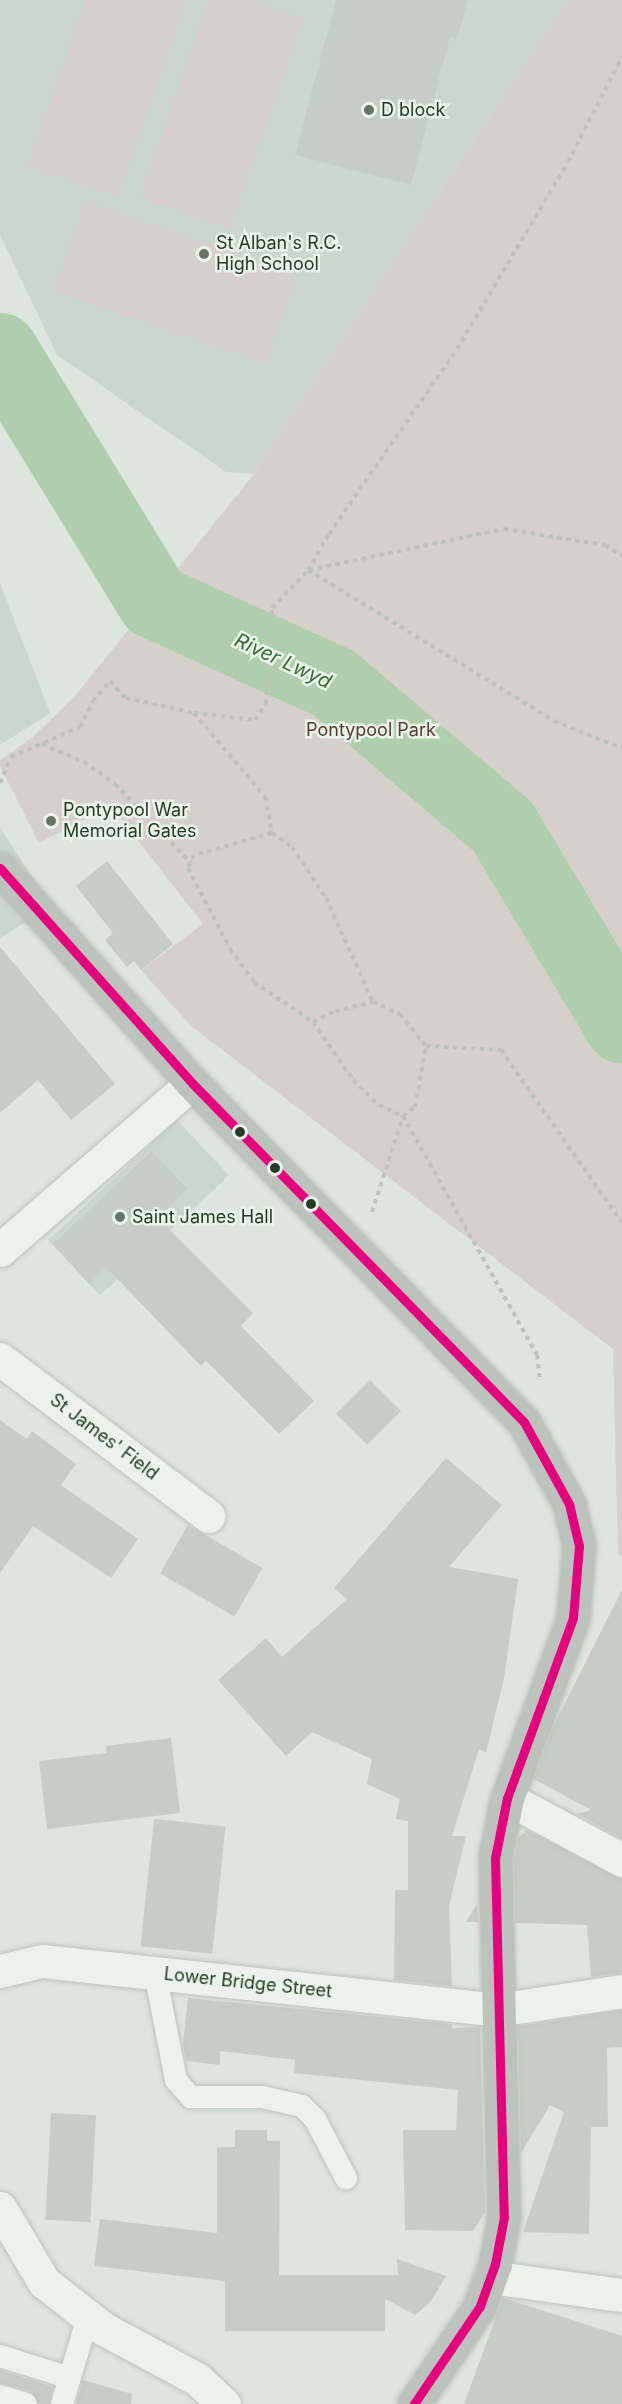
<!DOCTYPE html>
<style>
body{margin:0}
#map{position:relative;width:622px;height:2404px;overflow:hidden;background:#dee4de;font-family:Inter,sans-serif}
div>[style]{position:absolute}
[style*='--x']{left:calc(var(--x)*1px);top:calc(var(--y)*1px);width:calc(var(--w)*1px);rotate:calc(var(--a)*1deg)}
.built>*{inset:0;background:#ccd7cc;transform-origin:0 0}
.green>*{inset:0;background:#d6d0cc;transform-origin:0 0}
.river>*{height:75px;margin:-37.5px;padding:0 37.5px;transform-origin:37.5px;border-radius:37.5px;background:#afcfac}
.building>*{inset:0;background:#c6ccc6;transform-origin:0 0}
.path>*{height:4px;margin-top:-2px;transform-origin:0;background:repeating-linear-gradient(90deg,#bdc2bd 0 4.5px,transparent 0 9px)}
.roads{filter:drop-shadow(0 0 2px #bcc2bc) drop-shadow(0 0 2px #bcc2bc)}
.lane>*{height:22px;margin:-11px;padding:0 11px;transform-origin:11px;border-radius:11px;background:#edf0ed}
.street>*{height:33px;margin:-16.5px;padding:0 16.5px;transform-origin:16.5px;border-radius:16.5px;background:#edf0ed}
.secondary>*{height:33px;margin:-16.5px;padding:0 16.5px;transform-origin:16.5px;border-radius:16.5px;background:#bcc3bc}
.bus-1>*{height:9px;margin:-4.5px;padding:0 4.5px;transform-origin:4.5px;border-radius:4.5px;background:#e5007d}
.dots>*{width:16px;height:16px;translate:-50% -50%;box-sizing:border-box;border:3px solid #ebf4eb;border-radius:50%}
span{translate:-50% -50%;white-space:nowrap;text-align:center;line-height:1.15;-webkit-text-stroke:5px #ebf4eb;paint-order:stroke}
.poi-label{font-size:18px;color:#263b26}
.left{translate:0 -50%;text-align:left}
.park-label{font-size:18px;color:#573b34}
.street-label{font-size:18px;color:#263b26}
.water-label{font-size:20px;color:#356e31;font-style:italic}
</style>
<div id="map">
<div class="built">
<i style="clip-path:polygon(0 0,567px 0,254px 474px,226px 472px,57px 355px,0 235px)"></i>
<i style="clip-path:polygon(0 583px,50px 713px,0 745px)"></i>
<i style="clip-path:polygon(0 827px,50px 905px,0 939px)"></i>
<i style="left:177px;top:1120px;width:76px;height:176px;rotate:47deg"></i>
</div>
<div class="green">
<i style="clip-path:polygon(85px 0,187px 0,118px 197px,28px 166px)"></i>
<i style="clip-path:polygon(208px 0,251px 0,303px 18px,230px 229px,140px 197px)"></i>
<i style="clip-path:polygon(567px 0,622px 0,622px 1556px,618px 1554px,613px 1349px,191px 1026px,141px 970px,203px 924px,111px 806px,39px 843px,0 766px,0 760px,33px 737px,75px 696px,254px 474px)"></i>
<i style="left:85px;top:201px;width:224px;height:95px;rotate:19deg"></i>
</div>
<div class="river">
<i style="--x:0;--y:350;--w:294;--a:58.5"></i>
<i style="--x:154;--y:601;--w:198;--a:24.5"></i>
<i style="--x:334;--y:683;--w:221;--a:40.4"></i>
<i style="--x:502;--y:826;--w:233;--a:59"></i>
</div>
<div class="building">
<i style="clip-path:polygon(336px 0,468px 0,457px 39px,450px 37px,411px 185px,295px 155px)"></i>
<i style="clip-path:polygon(107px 861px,173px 944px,141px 970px,134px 961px,127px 967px,105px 940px,113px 933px,76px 886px)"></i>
<i style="clip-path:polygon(0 947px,115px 1084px,71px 1120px,38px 1080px,0 1113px)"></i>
<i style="clip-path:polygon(152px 1151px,187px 1189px,158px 1218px,253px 1313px,241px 1326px,314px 1401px,279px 1434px,206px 1361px,201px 1366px,106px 1267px,89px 1284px,53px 1244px)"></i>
<i style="left:370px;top:1380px;width:44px;height:48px;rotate:45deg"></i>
<i style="clip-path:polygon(0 1420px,27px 1439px,32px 1431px,76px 1464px,61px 1485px,138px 1539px,111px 1578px,33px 1526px,0 1573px)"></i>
<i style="clip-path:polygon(446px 1458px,502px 1505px,449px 1567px,518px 1579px,504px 1678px,486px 1753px,479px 1749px,452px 1836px,466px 1836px,449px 1906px,452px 1986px,394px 1980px,395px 1890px,408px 1890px,408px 1821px,396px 1819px,400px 1799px,367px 1784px,372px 1759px,312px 1732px,286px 1756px,218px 1680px,266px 1638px,282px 1657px,347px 1599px,334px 1588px)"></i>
<i style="left:188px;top:1525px;width:86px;height:56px;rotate:30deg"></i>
<i style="clip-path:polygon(622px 1590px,622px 1839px,577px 1814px,591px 1810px,534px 1779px,552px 1729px)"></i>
<i style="clip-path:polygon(171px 1738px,180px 1813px,47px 1829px,39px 1761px,107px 1753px,106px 1746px)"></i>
<i style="left:154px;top:1819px;width:72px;height:128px;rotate:6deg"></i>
<i style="clip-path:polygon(527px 1830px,622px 1879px,622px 1973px,591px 1977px,587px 1925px,515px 1923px,514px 1860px,518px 1838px)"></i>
<i style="clip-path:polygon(477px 1904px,478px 1922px,466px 1922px)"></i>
<i style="clip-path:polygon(188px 1998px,452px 2024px,452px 2028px,480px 2027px,485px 2212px,473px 2231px,405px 2230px,403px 2130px,456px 2130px,458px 2090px,294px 2073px,295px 2060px,220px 2051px,220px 2065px,186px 2061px,183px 2044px)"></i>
<i style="clip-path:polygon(622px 2010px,622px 2047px,607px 2048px,608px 2127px,591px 2127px,589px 2234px,523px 2232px,564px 2112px,550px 2105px,521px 2153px,518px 2026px)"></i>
<i style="left:51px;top:2113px;width:45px;height:107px;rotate:3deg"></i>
<i style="clip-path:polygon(235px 2130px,267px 2130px,267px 2141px,280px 2141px,279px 2275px,398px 2275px,397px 2259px,446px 2276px,431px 2301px,416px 2315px,385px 2299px,385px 2331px,225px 2331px,225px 2281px,94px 2266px,100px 2219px,217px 2233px,217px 2147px,235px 2147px)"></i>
<i style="clip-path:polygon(503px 2298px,622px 2336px,622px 2404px,464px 2404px)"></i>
<i style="clip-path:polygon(0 2370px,53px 2387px,49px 2404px,39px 2404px,30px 2391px,0 2383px)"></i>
<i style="clip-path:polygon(83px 2380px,132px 2394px,131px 2404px,76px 2404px)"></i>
</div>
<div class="path">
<i style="--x:308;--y:570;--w:42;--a:-59.7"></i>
<i style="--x:329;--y:534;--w:225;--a:-55.3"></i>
<i style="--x:457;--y:349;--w:217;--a:-59.3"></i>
<i style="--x:568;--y:162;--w:118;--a:-62.8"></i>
<i style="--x:309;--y:570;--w:199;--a:-11.9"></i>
<i style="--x:504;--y:529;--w:102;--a:9"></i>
<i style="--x:605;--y:545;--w:20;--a:33"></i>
<i style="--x:194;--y:713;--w:110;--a:49.8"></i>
<i style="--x:265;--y:797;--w:37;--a:79"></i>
<i style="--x:272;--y:833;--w:81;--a:164.2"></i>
<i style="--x:194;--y:855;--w:14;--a:115"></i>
<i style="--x:188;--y:868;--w:91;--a:62.6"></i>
<i style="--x:230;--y:949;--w:41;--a:54"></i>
<i style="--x:254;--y:982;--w:71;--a:34.1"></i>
<i style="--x:313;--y:1022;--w:70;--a:55.4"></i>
<i style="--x:353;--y:1080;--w:36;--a:44"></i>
<i style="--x:379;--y:1105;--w:26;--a:25"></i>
<i style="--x:403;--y:1116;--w:274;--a:60.7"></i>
<i style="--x:537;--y:1355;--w:26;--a:83"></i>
<i style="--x:42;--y:744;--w:46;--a:23.2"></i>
<i style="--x:84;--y:762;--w:38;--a:35"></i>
<i style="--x:115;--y:784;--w:110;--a:46.1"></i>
<i style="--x:0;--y:783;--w:28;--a:-67"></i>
<i style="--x:11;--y:757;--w:75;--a:-23.5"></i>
<i style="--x:80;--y:727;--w:29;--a:-63"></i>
<i style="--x:93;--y:701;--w:26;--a:-50"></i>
<i style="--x:110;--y:681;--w:23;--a:47"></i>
<i style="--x:126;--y:698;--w:70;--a:12.4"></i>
<i style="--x:194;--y:713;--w:61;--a:6.5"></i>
<i style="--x:255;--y:720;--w:19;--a:-55"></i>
<i style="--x:266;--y:704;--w:96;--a:-86.4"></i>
<i style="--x:272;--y:608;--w:52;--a:-46.5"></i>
<i style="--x:308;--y:570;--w:289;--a:31.5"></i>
<i style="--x:554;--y:721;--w:73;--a:21.7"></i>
<i style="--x:272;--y:833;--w:24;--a:35"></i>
<i style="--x:292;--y:847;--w:61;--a:56.3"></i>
<i style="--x:326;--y:898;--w:114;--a:65.7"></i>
<i style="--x:313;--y:1022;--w:25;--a:-27"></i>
<i style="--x:335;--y:1011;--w:39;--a:-13"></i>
<i style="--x:373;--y:1002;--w:30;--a:24"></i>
<i style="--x:400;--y:1014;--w:41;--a:50.9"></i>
<i style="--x:426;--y:1046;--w:75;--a:3.1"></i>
<i style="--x:501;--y:1050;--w:211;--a:55"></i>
<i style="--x:372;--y:1212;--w:101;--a:-72.1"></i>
<i style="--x:403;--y:1116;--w:15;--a:-37"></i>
<i style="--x:415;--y:1107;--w:62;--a:-79.8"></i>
</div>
<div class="roads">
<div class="lane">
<i style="--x:155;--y:1973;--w:109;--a:78.9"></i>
<i style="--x:176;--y:2080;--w:23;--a:49"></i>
<i style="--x:191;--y:2097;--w:71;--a:0"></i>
<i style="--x:262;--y:2097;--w:41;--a:12.7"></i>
<i style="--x:302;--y:2106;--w:18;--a:45"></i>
<i style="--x:315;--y:2119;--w:67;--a:62.3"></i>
<i style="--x:0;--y:2356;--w:73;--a:17.4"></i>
<i style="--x:0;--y:2396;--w:27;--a:17"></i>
<i style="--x:62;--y:2404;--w:91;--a:-73.4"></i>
</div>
<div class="street">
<i style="--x:0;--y:1250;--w:254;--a:-41"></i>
<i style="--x:0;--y:1359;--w:261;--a:37"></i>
<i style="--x:507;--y:1798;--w:131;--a:28.3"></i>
<i style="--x:0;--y:1971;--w:43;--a:-13.4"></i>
<i style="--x:42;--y:1961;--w:458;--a:6.1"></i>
<i style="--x:497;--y:2010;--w:126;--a:-8.6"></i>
<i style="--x:0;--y:2208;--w:86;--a:59.3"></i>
<i style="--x:44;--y:2282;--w:76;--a:38.1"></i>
<i style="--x:104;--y:2329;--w:106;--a:28.3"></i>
<i style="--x:197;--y:2379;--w:37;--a:43"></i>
<i style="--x:490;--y:2277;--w:133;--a:7.8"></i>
</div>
<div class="secondary">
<i style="--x:0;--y:868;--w:288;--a:48.2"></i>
<i style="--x:192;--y:1083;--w:474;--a:45.6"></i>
<i style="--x:524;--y:1422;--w:94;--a:61.2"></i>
<i style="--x:569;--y:1504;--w:43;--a:76.6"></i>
<i style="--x:579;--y:1546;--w:72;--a:94.8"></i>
<i style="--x:573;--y:1618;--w:192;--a:110.1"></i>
<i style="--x:507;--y:1798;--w:61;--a:101.3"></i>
<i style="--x:495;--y:1858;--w:359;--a:88.6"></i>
<i style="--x:504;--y:2217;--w:48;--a:100.8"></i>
<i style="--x:495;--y:2264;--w:45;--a:109.7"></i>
<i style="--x:480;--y:2306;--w:118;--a:124"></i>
</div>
</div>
<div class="bus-1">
<i style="--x:0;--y:868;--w:288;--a:48.2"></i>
<i style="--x:192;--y:1083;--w:474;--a:45.6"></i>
<i style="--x:524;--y:1422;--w:94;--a:61.2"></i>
<i style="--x:569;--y:1504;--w:43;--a:76.6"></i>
<i style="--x:579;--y:1546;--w:72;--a:94.8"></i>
<i style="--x:573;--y:1618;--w:192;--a:110.1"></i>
<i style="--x:507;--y:1798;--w:61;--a:101.3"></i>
<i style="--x:495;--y:1858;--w:359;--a:88.6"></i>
<i style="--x:504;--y:2217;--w:48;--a:100.8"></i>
<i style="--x:495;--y:2264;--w:45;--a:109.7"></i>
<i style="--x:480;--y:2306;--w:118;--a:124"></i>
</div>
<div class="dots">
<i style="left:369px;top:110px;background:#667666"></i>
<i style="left:204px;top:254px;background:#667666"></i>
<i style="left:51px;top:821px;background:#667666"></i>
<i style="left:240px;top:1132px;background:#263b26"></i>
<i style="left:275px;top:1168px;background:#263b26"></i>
<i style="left:311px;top:1204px;background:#263b26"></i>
<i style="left:120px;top:1217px;background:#667666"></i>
</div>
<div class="poi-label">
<span class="left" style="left:381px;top:110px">D block</span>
<span class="left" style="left:216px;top:254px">St Alban's R.C.<br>High School</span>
<span class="left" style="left:63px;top:821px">Pontypool War<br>Memorial Gates</span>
<span class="left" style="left:132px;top:1217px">Saint James Hall</span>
</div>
<div class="park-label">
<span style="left:371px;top:730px">Pontypool Park</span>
</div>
<div class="street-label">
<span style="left:104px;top:1437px;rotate:37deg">St James' Field</span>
<span style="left:248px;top:1983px;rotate:6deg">Lower Bridge Street</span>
</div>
<div class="water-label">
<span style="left:283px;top:661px;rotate:25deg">River Lwyd</span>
</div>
</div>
